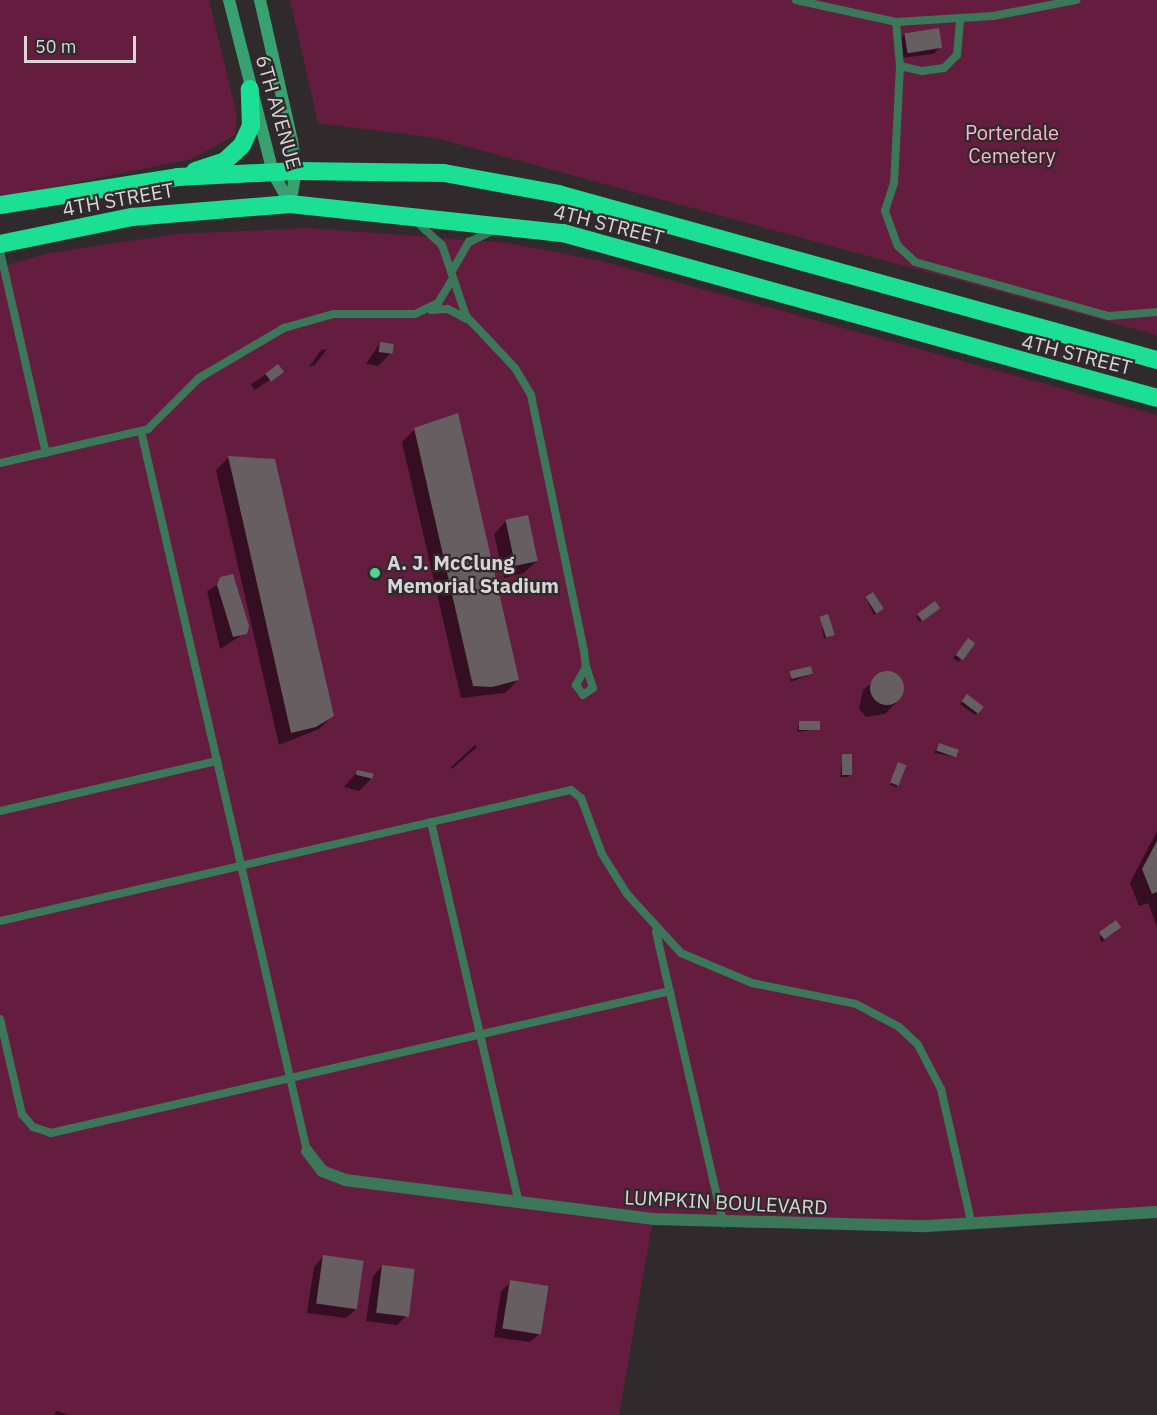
<!DOCTYPE html>
<style>
body{margin:0}
#map{position:relative;width:1157px;height:1415px;overflow:hidden;background:#302a2c;font-family:"IBM Plex Sans",sans-serif}
div>[style]{position:absolute}
[style*='--x']{left:calc(var(--x)*1px);top:calc(var(--y)*1px);width:calc(var(--w)*1px);rotate:calc(var(--a)*1deg)}
.green>*{inset:0;background:#641d3f}
.shadow>*{inset:0;background:#0007;transform-origin:0 0}
.building>*{inset:0;background:#665e61;transform-origin:0 0}
.round{border-radius:50%}
.lane>*{height:8px;margin:-4px;padding:0 4px;transform-origin:4px;border-radius:4px;background:#3b7758}
.street>*{height:12px;margin:-6px;padding:0 6px;transform-origin:6px;border-radius:6px;background:#3b7758}
.secondary>*{height:12px;margin:-6px;padding:0 6px;transform-origin:6px;border-radius:6px;background:#39a16f}
.highway>*{height:18px;margin:-9px;padding:0 9px;transform-origin:9px;border-radius:9px;background:#1bdf92}
.dots>*{width:16px;height:16px;translate:-50% -50%;box-sizing:border-box;border:3px solid #302a2c;border-radius:50%}
span{translate:-50% -50%;white-space:nowrap;text-align:center;line-height:1.15;-webkit-text-stroke:4.5px #302a2c;paint-order:stroke}
.street-label{font-size:20px;color:#d9d5d6}
.park-label{font-size:20px;color:#fcb4cf}
.poi-label{font-size:20px;color:#d9d5d6;font-weight:700}
.left{translate:0 -50%;text-align:left}
.scale{position:absolute;left:24px;top:36px;width:112px;height:27px;box-sizing:border-box;border:3px solid #d9d5d6;border-top:0;padding-left:8px;font-size:18px;line-height:21px;white-space:nowrap;color:#d9d5d6;-webkit-text-stroke:4px #302a2c;paint-order:stroke}
</style>
<div id="map">
<div class="green">
<i style="clip-path:polygon(0 0,209px 0,237px 116px,235px 135px,192px 159px,0 198px)"></i>
<i style="clip-path:polygon(290px 0,1157px 0,1157px 335px,436px 138px,318px 123px)"></i>
<i style="clip-path:polygon(309px 228px,508px 243px,601px 261px,1157px 415px,1157px 1212px,992px 1224px,653px 1219px,619px 1415px,0 1415px,0 267px,49px 253px,176px 234px)"></i>
</div>
<div class="shadow">
<i style="clip-path:polygon(905px 34px,940px 47px,934px 54px,901px 58px,899px 40px)"></i>
<i style="clip-path:polygon(380px 343px,391px 353px,378px 366px,366px 364px)"></i>
<i style="clip-path:polygon(327px 349px,315px 365px,309px 367px,321px 350px)"></i>
<i style="left:278px;top:366px;width:7px;height:33px;rotate:56deg"></i>
<i style="clip-path:polygon(415px 429px,518px 680px,505px 693px,461px 698px,402px 442px)"></i>
<i style="clip-path:polygon(228px 458px,332px 716px,319px 729px,279px 745px,216px 470px)"></i>
<i style="clip-path:polygon(506px 521px,537px 561px,524px 573px,504px 578px,494px 534px)"></i>
<i style="clip-path:polygon(232px 576px,245px 633px,220px 649px,207px 591px)"></i>
<i style="clip-path:polygon(866px 598px,880px 611px,874px 615px)"></i>
<i style="clip-path:polygon(936px 611px,920px 622px,916px 617px,918px 615px)"></i>
<i style="clip-path:polygon(821px 618px,833px 634px,830px 637px,824px 639px)"></i>
<i style="clip-path:polygon(966px 643px,960px 660px,958px 662px,953px 658px)"></i>
<i style="clip-path:polygon(885px 672px,902px 681px,898px 701px,885px 714px,866px 717px,859px 709px,863px 690px)"></i>
<i style="clip-path:polygon(791px 674px,812px 674px,790px 682px)"></i>
<i style="clip-path:polygon(964px 698px,982px 707px,975px 715px,960px 704px)"></i>
<i style="clip-path:polygon(799px 722px,819px 729px,797px 732px)"></i>
<i style="clip-path:polygon(475px 745px,477px 747px,452px 769px,451px 767px)"></i>
<i style="clip-path:polygon(939px 745px,955px 757px,934px 753px)"></i>
<i style="clip-path:polygon(843px 755px,850px 775px,848px 777px,840px 777px)"></i>
<i style="clip-path:polygon(898px 764px,898px 785px,896px 787px,890px 785px)"></i>
<i style="clip-path:polygon(358px 771px,372px 778px,359px 791px,344px 787px)"></i>
<i style="clip-path:polygon(1157px 831px,1157px 927px,1148px 903px,1139px 906px,1130px 883px)"></i>
<i style="clip-path:polygon(1116px 922px,1119px 927px,1102px 942px,1099px 938px)"></i>
<i style="clip-path:polygon(323px 1257px,356px 1309px,346px 1318px,307px 1313px,314px 1267px)"></i>
<i style="clip-path:polygon(382px 1266px,406px 1316px,397px 1325px,366px 1321px,373px 1276px)"></i>
<i style="clip-path:polygon(511px 1282px,540px 1333px,530px 1342px,494px 1337px,501px 1291px)"></i>
<i style="clip-path:polygon(57px 1411px,69px 1415px,54px 1415px)"></i>
</div>
<div class="building">
<i style="left:939px;top:28px;width:20px;height:35px;rotate:81deg"></i>
<i style="left:380px;top:342px;width:14px;height:10px;rotate:8deg"></i>
<i style="left:278px;top:364px;width:10px;height:16px;rotate:53deg"></i>
<i style="clip-path:polygon(458px 413px,519px 680px,492px 687px,473px 686px,414px 428px)"></i>
<i style="clip-path:polygon(228px 456px,275px 459px,334px 716px,316px 727px,291px 733px)"></i>
<i style="left:528px;top:515px;width:47px;height:23px;rotate:78deg"></i>
<i style="clip-path:polygon(233px 574px,249px 626px,247px 634px,233px 637px,217px 585px,220px 577px)"></i>
<i style="left:873px;top:592px;width:20px;height:9px;rotate:57deg"></i>
<i style="left:935px;top:601px;width:9px;height:22px;rotate:54deg"></i>
<i style="left:828px;top:614px;width:22px;height:9px;rotate:72deg"></i>
<i style="left:968px;top:638px;width:9px;height:21px;rotate:36deg"></i>
<i style="left:811px;top:666px;width:8px;height:22px;rotate:76deg"></i>
<i class="round" style="left:870px;top:671px;width:34px;height:34px"></i>
<i style="left:967px;top:694px;width:21px;height:9px;rotate:37deg"></i>
<i style="left:799px;top:721px;width:21px;height:9px"></i>
<i style="left:939px;top:743px;width:21px;height:8px;rotate:19deg"></i>
<i style="left:842px;top:754px;width:10px;height:21px"></i>
<i style="left:898px;top:762px;width:9px;height:22px;rotate:21deg"></i>
<i style="left:357px;top:770px;width:17px;height:5px;rotate:13deg"></i>
<i style="clip-path:polygon(1157px 841px,1157px 892px,1152px 894px,1142px 869px)"></i>
<i style="left:1116px;top:920px;width:9px;height:21px;rotate:54deg"></i>
<i style="left:323px;top:1255px;width:41px;height:49px;rotate:8deg"></i>
<i style="left:382px;top:1265px;width:33px;height:48px;rotate:7deg"></i>
<i style="left:510px;top:1280px;width:39px;height:49px;rotate:9deg"></i>
</div>
<div class="lane">
<i style="--x:796;--y:0;--w:102;--a:12.4"></i>
<i style="--x:896;--y:22;--w:97;--a:-3.5"></i>
<i style="--x:993;--y:16;--w:85;--a:-10.9"></i>
<i style="--x:896;--y:22;--w:44;--a:84.8"></i>
<i style="--x:900;--y:66;--w:23;--a:13"></i>
<i style="--x:922;--y:71;--w:22;--a:-8"></i>
<i style="--x:944;--y:68;--w:18;--a:-45"></i>
<i style="--x:957;--y:55;--w:37;--a:-85"></i>
<i style="--x:900;--y:66;--w:117;--a:92.9"></i>
<i style="--x:894;--y:183;--w:29;--a:108"></i>
<i style="--x:885;--y:211;--w:37;--a:70"></i>
<i style="--x:898;--y:246;--w:23;--a:43"></i>
<i style="--x:915;--y:262;--w:201;--a:15.6"></i>
<i style="--x:1109;--y:316;--w:48;--a:-4.8"></i>
<i style="--x:417;--y:222;--w:34;--a:43"></i>
<i style="--x:442;--y:245;--w:75;--a:71.3"></i>
<i style="--x:466;--y:316;--w:71;--a:46.7"></i>
<i style="--x:515;--y:368;--w:31;--a:59"></i>
<i style="--x:531;--y:395;--w:261;--a:78.3"></i>
<i style="--x:584;--y:651;--w:16;--a:83"></i>
<i style="--x:586;--y:667;--w:21;--a:119"></i>
<i style="--x:576;--y:685;--w:12;--a:55"></i>
<i style="--x:583;--y:695;--w:12;--a:-35"></i>
<i style="--x:593;--y:688;--w:22;--a:-108"></i>
<i style="--x:0;--y:251;--w:207;--a:77.2"></i>
<i style="--x:452;--y:271;--w:34;--a:-60"></i>
<i style="--x:469;--y:242;--w:29;--a:-25"></i>
<i style="--x:431;--y:310;--w:17;--a:-3"></i>
<i style="--x:448;--y:309;--w:21;--a:28"></i>
<i style="--x:141;--y:431;--w:739;--a:77.02"></i>
<i style="--x:0;--y:463;--w:152;--a:-12.9"></i>
<i style="--x:148;--y:429;--w:72;--a:-45"></i>
<i style="--x:199;--y:378;--w:99;--a:-30.5"></i>
<i style="--x:284;--y:328;--w:51;--a:-15.9"></i>
<i style="--x:333;--y:314;--w:82;--a:0"></i>
<i style="--x:415;--y:314;--w:25;--a:-26"></i>
<i style="--x:438;--y:303;--w:26;--a:-59"></i>
<i style="--x:0;--y:811;--w:223;--a:-13"></i>
<i style="--x:431;--y:822;--w:392;--a:77"></i>
<i style="--x:0;--y:921;--w:586;--a:-12.92"></i>
<i style="--x:571;--y:790;--w:13;--a:39"></i>
<i style="--x:581;--y:798;--w:60;--a:69.4"></i>
<i style="--x:602;--y:854;--w:47;--a:58"></i>
<i style="--x:627;--y:894;--w:80;--a:47.5"></i>
<i style="--x:681;--y:953;--w:77;--a:22.9"></i>
<i style="--x:752;--y:983;--w:106;--a:11.4"></i>
<i style="--x:856;--y:1004;--w:49;--a:28.1"></i>
<i style="--x:899;--y:1027;--w:26;--a:43"></i>
<i style="--x:918;--y:1045;--w:50;--a:62.4"></i>
<i style="--x:941;--y:1089;--w:139;--a:77.2"></i>
<i style="--x:656;--y:932;--w:299;--a:77"></i>
<i style="--x:0;--y:1019;--w:98;--a:77"></i>
<i style="--x:22;--y:1114;--w:17;--a:50"></i>
<i style="--x:33;--y:1127;--w:19;--a:18"></i>
<i style="--x:51;--y:1133;--w:635;--a:-12.92"></i>
</div>
<div class="street">
<i style="--x:307;--y:1151;--w:25;--a:53"></i>
<i style="--x:322;--y:1171;--w:25;--a:21"></i>
<i style="--x:345;--y:1180;--w:310;--a:7.2"></i>
<i style="--x:653;--y:1219;--w:274;--a:1.5"></i>
<i style="--x:927;--y:1226;--w:230;--a:-3.5"></i>
</div>
<div class="secondary">
<i style="--x:229;--y:0;--w:179;--a:75.7"></i>
<i style="--x:273;--y:173;--w:35;--a:61"></i>
<i style="--x:260;--y:0;--w:145;--a:77.2"></i>
<i style="--x:292;--y:141;--w:30;--a:82"></i>
<i style="--x:296;--y:171;--w:34;--a:100"></i>
</div>
<div class="highway">
<i style="--x:195;--y:171;--w:32;--a:-18"></i>
<i style="--x:225;--y:161;--w:23;--a:-43"></i>
<i style="--x:242;--y:145;--w:21;--a:-65"></i>
<i style="--x:251;--y:126;--w:37;--a:-92"></i>
<i style="--x:0;--y:205;--w:180;--a:-8.9"></i>
<i style="--x:178;--y:177;--w:118;--a:-2.9"></i>
<i style="--x:296;--y:171;--w:148;--a:0.8"></i>
<i style="--x:444;--y:173;--w:116;--a:10.4"></i>
<i style="--x:558;--y:194;--w:622;--a:15.49"></i>
<i style="--x:0;--y:244;--w:135;--a:-11.6"></i>
<i style="--x:132;--y:217;--w:159;--a:-4.7"></i>
<i style="--x:290;--y:204;--w:275;--a:6.1"></i>
<i style="--x:563;--y:233;--w:616;--a:15.52"></i>
</div>
<div class="dots">
<i style="left:375px;top:573px;background:#54d395"></i>
</div>
<div class="street-label">
<span style="left:279px;top:112px;rotate:74deg">6TH AVENUE</span>
<span style="left:118px;top:199px;rotate:-10deg">4TH STREET</span>
<span style="left:609px;top:224px;rotate:14deg">4TH STREET</span>
<span style="left:1077px;top:354px;rotate:14deg">4TH STREET</span>
<span style="left:726px;top:1202px;rotate:3deg">LUMPKIN BOULEVARD</span>
</div>
<div class="park-label">
<span style="left:1012px;top:144px">Porterdale<br>Cemetery</span>
</div>
<div class="poi-label">
<span class="left" style="left:387px;top:574px">A. J. McClung<br>Memorial Stadium</span>
</div>
<div class="scale">50 m</div>
</div>
